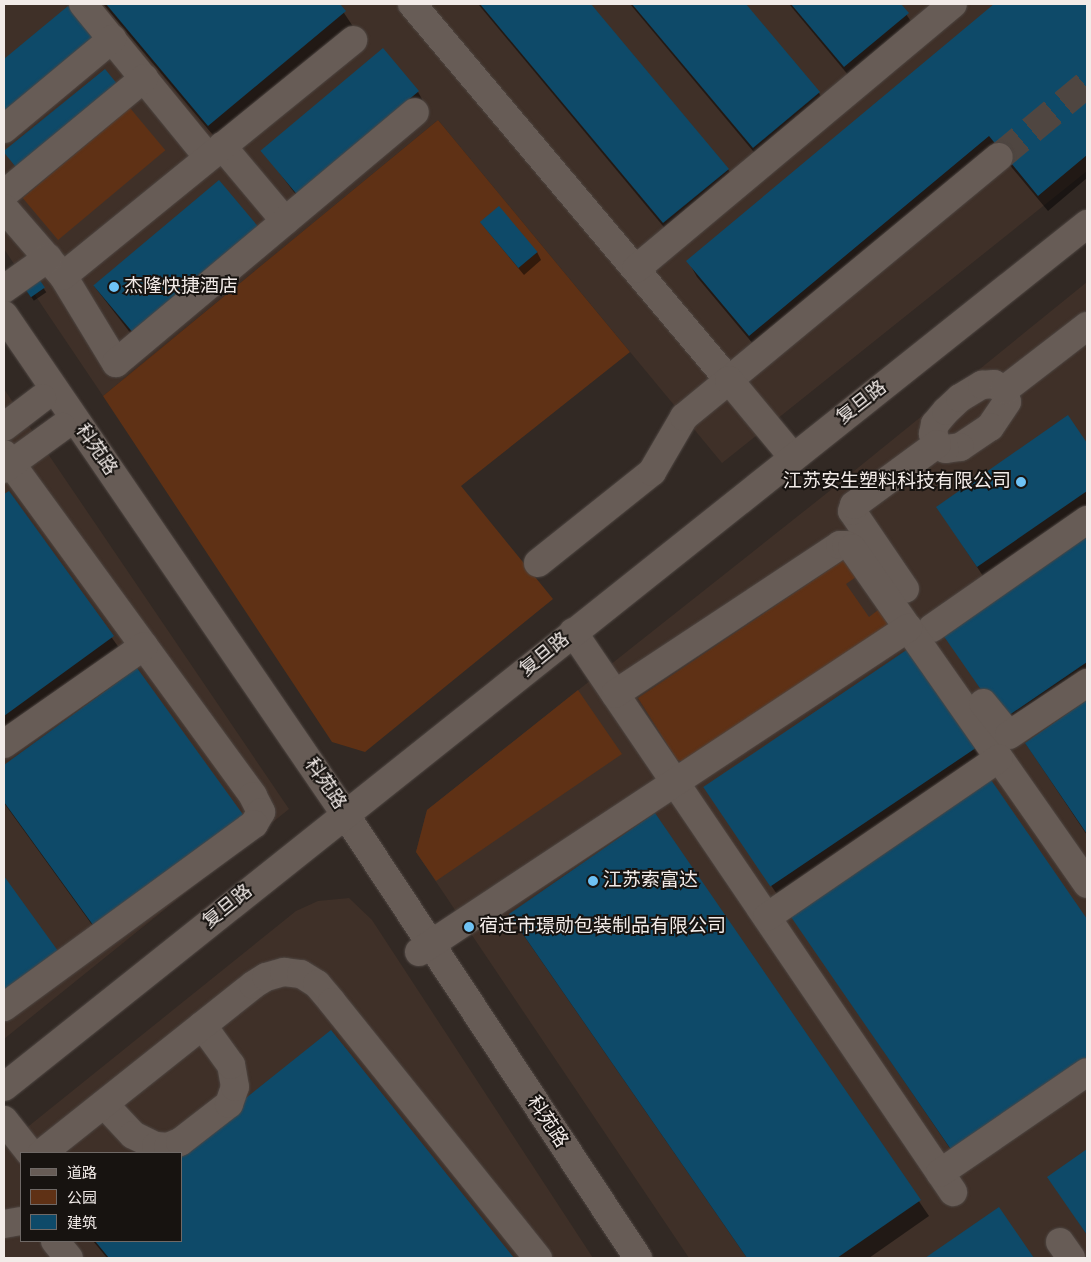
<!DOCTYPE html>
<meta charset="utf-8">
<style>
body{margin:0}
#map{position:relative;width:1091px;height:1262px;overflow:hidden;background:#322924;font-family:Karla,"Noto Sans SC",sans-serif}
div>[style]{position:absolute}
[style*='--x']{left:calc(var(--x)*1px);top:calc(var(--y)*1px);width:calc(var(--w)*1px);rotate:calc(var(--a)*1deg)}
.built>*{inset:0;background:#3f3028}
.green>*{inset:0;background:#5f3115;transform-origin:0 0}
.shadow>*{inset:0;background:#0007;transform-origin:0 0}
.building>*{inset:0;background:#0e4a69;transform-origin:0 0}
.minor-tunnel>*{height:28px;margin-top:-14px;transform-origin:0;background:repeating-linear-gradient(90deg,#4f4641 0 28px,transparent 0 42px)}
.roads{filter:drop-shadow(0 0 1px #4e4642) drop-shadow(0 0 1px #4e4642)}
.minor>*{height:28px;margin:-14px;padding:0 14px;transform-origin:14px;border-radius:14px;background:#675c56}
.dots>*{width:14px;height:14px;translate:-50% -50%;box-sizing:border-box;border:2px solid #171310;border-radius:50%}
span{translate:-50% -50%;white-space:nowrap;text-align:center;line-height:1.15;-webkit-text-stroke:4px #171310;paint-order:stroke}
.poi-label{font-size:19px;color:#f2ebe8}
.left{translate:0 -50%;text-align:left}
.right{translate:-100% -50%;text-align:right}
.street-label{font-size:19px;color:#f2ebe8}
.frame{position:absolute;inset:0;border:5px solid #f2ebe8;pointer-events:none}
.legend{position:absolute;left:20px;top:1152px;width:162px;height:90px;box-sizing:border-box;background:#171310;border:1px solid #6f6966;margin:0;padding:6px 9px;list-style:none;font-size:15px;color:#f2ebe8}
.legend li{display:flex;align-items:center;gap:10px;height:25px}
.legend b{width:25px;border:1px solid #6f6966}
</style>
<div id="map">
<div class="built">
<i style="clip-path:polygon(4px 4px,1087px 4px,1087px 171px,722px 463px,438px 120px,103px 396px,4px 249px)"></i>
<i style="clip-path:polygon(1087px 282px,1087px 1258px,689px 1258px,416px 852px,427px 810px,827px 493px)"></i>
<i style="clip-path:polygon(4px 389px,289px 809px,4px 1039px)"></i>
<i style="clip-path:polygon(evenodd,349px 898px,372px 920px,593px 1258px,4px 1258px,4px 1146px,296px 911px,318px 901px,349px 898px,21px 1153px,181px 1153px,181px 1241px,21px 1241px,21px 1153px)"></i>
</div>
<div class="green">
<i style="left:130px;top:108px;width:55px;height:140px;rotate:50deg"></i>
<i style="clip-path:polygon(438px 120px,630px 352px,461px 486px,553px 599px,365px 752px,332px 742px,103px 396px)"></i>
<i style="clip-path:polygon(848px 557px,863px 572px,846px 584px,869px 617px,886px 604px,897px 620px,685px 762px,677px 760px,638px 698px)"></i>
<i style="clip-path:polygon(578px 690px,622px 754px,436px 881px,416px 852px,427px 810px)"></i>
</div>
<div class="shadow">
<i style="clip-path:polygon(103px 4px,338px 4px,354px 28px,218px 141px)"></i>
<i style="clip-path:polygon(478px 4px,590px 4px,728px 169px,737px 185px,673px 238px)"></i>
<i style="clip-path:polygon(630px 4px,745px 4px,819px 93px,828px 109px,763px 163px)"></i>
<i style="clip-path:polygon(789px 4px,899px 4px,917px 30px,854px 82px)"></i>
<i style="clip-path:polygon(996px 4px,1087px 4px,1087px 178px,1048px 211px,998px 151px,759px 351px,697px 277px,688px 261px)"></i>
<i style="clip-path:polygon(68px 7px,4px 138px,4px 61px)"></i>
<i style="clip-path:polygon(418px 92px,427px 108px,306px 208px,262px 150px)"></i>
<i style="clip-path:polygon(219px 182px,142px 348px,94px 286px)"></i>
<i style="clip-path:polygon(481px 223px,537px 252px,541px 260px,524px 275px)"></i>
<i style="left:34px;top:274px;width:22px;height:15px;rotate:56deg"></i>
<i style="clip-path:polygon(1068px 417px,1087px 445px,1087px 513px,987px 582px,937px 507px)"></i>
<i style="clip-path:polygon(9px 493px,122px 652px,4px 738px,4px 496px)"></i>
<i style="clip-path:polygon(1087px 537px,1087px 684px,1012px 736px,945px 635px)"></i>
<i style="clip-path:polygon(136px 670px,103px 940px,4px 803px,4px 766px)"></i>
<i style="clip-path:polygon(1087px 702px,1087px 835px,1026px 744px)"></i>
<i style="clip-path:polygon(975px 748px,984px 764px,783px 903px,716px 805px)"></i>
<i style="clip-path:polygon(989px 778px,1087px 921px,1087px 1079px,962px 1166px,791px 915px)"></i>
<i style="clip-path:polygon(655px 815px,929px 1216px,869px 1258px,747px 1258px,520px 930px)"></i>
<i style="clip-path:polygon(4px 878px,57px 952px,4px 1013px)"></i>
<i style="clip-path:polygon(331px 1032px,512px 1258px,107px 1258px,93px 1241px,181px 1241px)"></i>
<i style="clip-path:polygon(1087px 1151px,1087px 1235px,1049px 1177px)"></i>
<i style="clip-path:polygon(999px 1209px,1033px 1258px,927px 1258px)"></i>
</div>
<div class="building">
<i style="clip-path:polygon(106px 4px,340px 4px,346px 11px,208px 126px)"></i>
<i style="clip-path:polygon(480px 4px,591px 4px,729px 169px,663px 223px)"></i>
<i style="clip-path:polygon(632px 4px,746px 4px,820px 92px,753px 148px)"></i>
<i style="clip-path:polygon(791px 4px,901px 4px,909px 13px,844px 67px)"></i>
<i style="clip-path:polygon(994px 4px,1087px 4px,1087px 155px,1038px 196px,989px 136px,749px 336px,686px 261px)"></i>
<i style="clip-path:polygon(68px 6px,95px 38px,4px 114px,4px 59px)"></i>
<i style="left:383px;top:48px;width:56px;height:160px;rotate:50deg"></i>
<i style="left:105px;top:69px;width:22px;height:131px;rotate:51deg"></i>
<i style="left:219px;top:180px;width:62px;height:164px;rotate:50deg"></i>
<i style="left:499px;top:206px;width:60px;height:25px;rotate:50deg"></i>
<i style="left:34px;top:272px;width:19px;height:17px;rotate:55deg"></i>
<i style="clip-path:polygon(1068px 415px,1087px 443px,1087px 491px,977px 567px,936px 507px)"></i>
<i style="clip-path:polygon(9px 491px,114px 636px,4px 716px,4px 494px)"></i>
<i style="clip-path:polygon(1087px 536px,1087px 662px,1002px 720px,943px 635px)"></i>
<i style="left:908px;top:649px;width:120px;height:247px;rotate:56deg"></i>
<i style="clip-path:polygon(137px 668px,244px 816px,93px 925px,4px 802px,4px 765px)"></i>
<i style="clip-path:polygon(1087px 700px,1087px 834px,1025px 743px)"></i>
<i style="clip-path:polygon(989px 777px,1087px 919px,1087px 1057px,952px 1151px,789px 914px)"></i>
<i style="clip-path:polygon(655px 813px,921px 1200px,837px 1258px,747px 1258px,509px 914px)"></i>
<i style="clip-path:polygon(4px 876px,58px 951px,4px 990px)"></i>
<i style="clip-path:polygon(331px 1030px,514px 1258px,109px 1258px,95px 1241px,181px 1241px,181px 1153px,177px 1153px)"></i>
<i style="clip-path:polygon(1087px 1149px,1087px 1235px,1047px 1177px)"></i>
<i style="clip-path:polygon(999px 1207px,1034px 1258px,925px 1258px)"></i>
</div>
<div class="minor-tunnel">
<i style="--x:999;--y:157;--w:114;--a:-39.7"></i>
</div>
<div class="roads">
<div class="minor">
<i style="--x:83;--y:4;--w:198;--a:50.8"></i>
<i style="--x:412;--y:4;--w:492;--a:49.9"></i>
<i style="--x:729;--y:380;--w:350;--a:-39.6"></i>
<i style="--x:4;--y:129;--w:141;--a:-39.8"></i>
<i style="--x:222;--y:146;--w:98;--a:50"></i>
<i style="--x:4;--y:194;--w:182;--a:-39.6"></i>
<i style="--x:4;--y:208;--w:90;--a:49.1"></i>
<i style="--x:63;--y:276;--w:102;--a:58.7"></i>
<i style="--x:116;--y:363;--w:390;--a:-40"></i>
<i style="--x:636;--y:269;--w:413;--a:-39.9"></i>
<i style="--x:63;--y:276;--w:374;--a:-39.1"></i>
<i style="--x:4;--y:289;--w:54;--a:-35.2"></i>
<i style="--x:4;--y:315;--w:604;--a:55.65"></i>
<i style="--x:345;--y:814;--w:532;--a:56.58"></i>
<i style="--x:994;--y:384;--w:12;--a:31"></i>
<i style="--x:1004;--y:390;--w:12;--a:76"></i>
<i style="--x:1007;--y:402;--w:30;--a:124"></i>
<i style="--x:990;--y:427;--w:36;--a:146"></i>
<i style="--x:960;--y:447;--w:15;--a:172"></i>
<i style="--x:945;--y:449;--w:9;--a:-148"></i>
<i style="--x:937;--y:444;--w:11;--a:-112"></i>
<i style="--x:933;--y:434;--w:10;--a:-79"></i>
<i style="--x:935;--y:424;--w:17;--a:-50"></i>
<i style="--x:946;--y:411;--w:19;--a:-43"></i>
<i style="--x:960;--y:398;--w:26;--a:-31"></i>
<i style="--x:982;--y:385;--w:12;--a:-5"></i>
<i style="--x:1004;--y:390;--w:105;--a:-37.6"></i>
<i style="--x:4;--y:427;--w:48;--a:-37.3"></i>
<i style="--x:4;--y:454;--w:423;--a:53.9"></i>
<i style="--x:253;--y:796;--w:18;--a:63"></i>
<i style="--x:261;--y:812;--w:14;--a:120"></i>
<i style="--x:254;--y:824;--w:310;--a:143.8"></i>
<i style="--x:4;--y:469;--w:72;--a:-35.9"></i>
<i style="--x:538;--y:563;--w:146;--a:-38.6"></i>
<i style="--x:652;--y:472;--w:64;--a:-59.8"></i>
<i style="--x:684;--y:417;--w:58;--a:-39.4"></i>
<i style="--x:729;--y:380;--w:100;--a:50.3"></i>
<i style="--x:905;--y:589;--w:94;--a:-124.2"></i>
<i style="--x:852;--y:511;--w:6;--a:-72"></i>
<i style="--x:854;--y:505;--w:103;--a:-36.3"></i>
<i style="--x:932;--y:628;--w:189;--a:-34.9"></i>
<i style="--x:573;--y:632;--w:677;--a:55.84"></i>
<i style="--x:615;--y:694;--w:270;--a:-33.5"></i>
<i style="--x:840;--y:545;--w:6;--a:0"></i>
<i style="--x:846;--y:545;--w:7;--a:27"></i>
<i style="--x:852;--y:548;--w:410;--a:55"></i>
<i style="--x:983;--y:703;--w:41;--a:50.9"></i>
<i style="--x:1009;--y:735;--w:94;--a:-33.7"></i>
<i style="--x:4;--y:744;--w:171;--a:-35"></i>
<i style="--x:767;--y:917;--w:281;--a:-34.4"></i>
<i style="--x:419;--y:952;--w:587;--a:-33.53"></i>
<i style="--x:4;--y:1087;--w:1385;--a:-38.55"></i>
<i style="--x:104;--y:1104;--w:42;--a:46.9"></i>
<i style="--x:133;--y:1135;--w:25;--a:26"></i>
<i style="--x:156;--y:1146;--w:12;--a:5"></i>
<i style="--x:168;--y:1147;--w:13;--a:-23"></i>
<i style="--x:180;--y:1142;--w:62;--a:-37.8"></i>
<i style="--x:229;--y:1104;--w:18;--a:-71"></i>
<i style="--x:235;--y:1087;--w:22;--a:-100"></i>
<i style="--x:231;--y:1065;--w:49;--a:-125.9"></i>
<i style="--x:4;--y:1120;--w:42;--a:51.8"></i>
<i style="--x:42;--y:1153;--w:270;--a:-38.5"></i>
<i style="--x:253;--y:985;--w:15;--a:-32"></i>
<i style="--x:266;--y:977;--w:19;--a:-16"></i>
<i style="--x:284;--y:972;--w:17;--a:7"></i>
<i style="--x:301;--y:974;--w:19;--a:32"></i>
<i style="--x:317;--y:984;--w:23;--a:50"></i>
<i style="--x:332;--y:1002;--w:329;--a:51.2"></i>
<i style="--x:940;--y:1173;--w:178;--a:-34.5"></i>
<i style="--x:4;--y:1224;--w:17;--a:-10"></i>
<i style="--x:55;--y:1241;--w:22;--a:51"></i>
<i style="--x:1060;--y:1242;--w:19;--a:55"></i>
</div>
</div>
<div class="dots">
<i style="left:114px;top:287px;background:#6fc2f4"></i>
<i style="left:1021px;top:482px;background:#6fc2f4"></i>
<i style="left:593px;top:881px;background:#6fc2f4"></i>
<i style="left:469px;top:927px;background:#6fc2f4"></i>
</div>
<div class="poi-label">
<span class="left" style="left:124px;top:287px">杰隆快捷酒店</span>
<span class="right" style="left:1011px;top:482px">江苏安生塑料科技有限公司</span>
<span class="left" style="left:603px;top:881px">江苏索富达</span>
<span class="left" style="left:479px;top:927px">宿迁市璟勋包装制品有限公司</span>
</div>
<div class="street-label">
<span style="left:862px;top:403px;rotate:-38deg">复旦路</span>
<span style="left:96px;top:450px;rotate:56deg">科苑路</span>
<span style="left:545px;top:655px;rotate:-39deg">复旦路</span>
<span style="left:325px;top:784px;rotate:56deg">科苑路</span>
<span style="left:228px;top:907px;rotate:-39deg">复旦路</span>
<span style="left:547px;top:1122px;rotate:56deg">科苑路</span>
</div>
<div class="frame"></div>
<ul class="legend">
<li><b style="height:6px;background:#675c56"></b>道路</li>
<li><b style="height:14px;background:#5f3115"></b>公园</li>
<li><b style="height:14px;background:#0e4a69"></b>建筑</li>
</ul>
</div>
